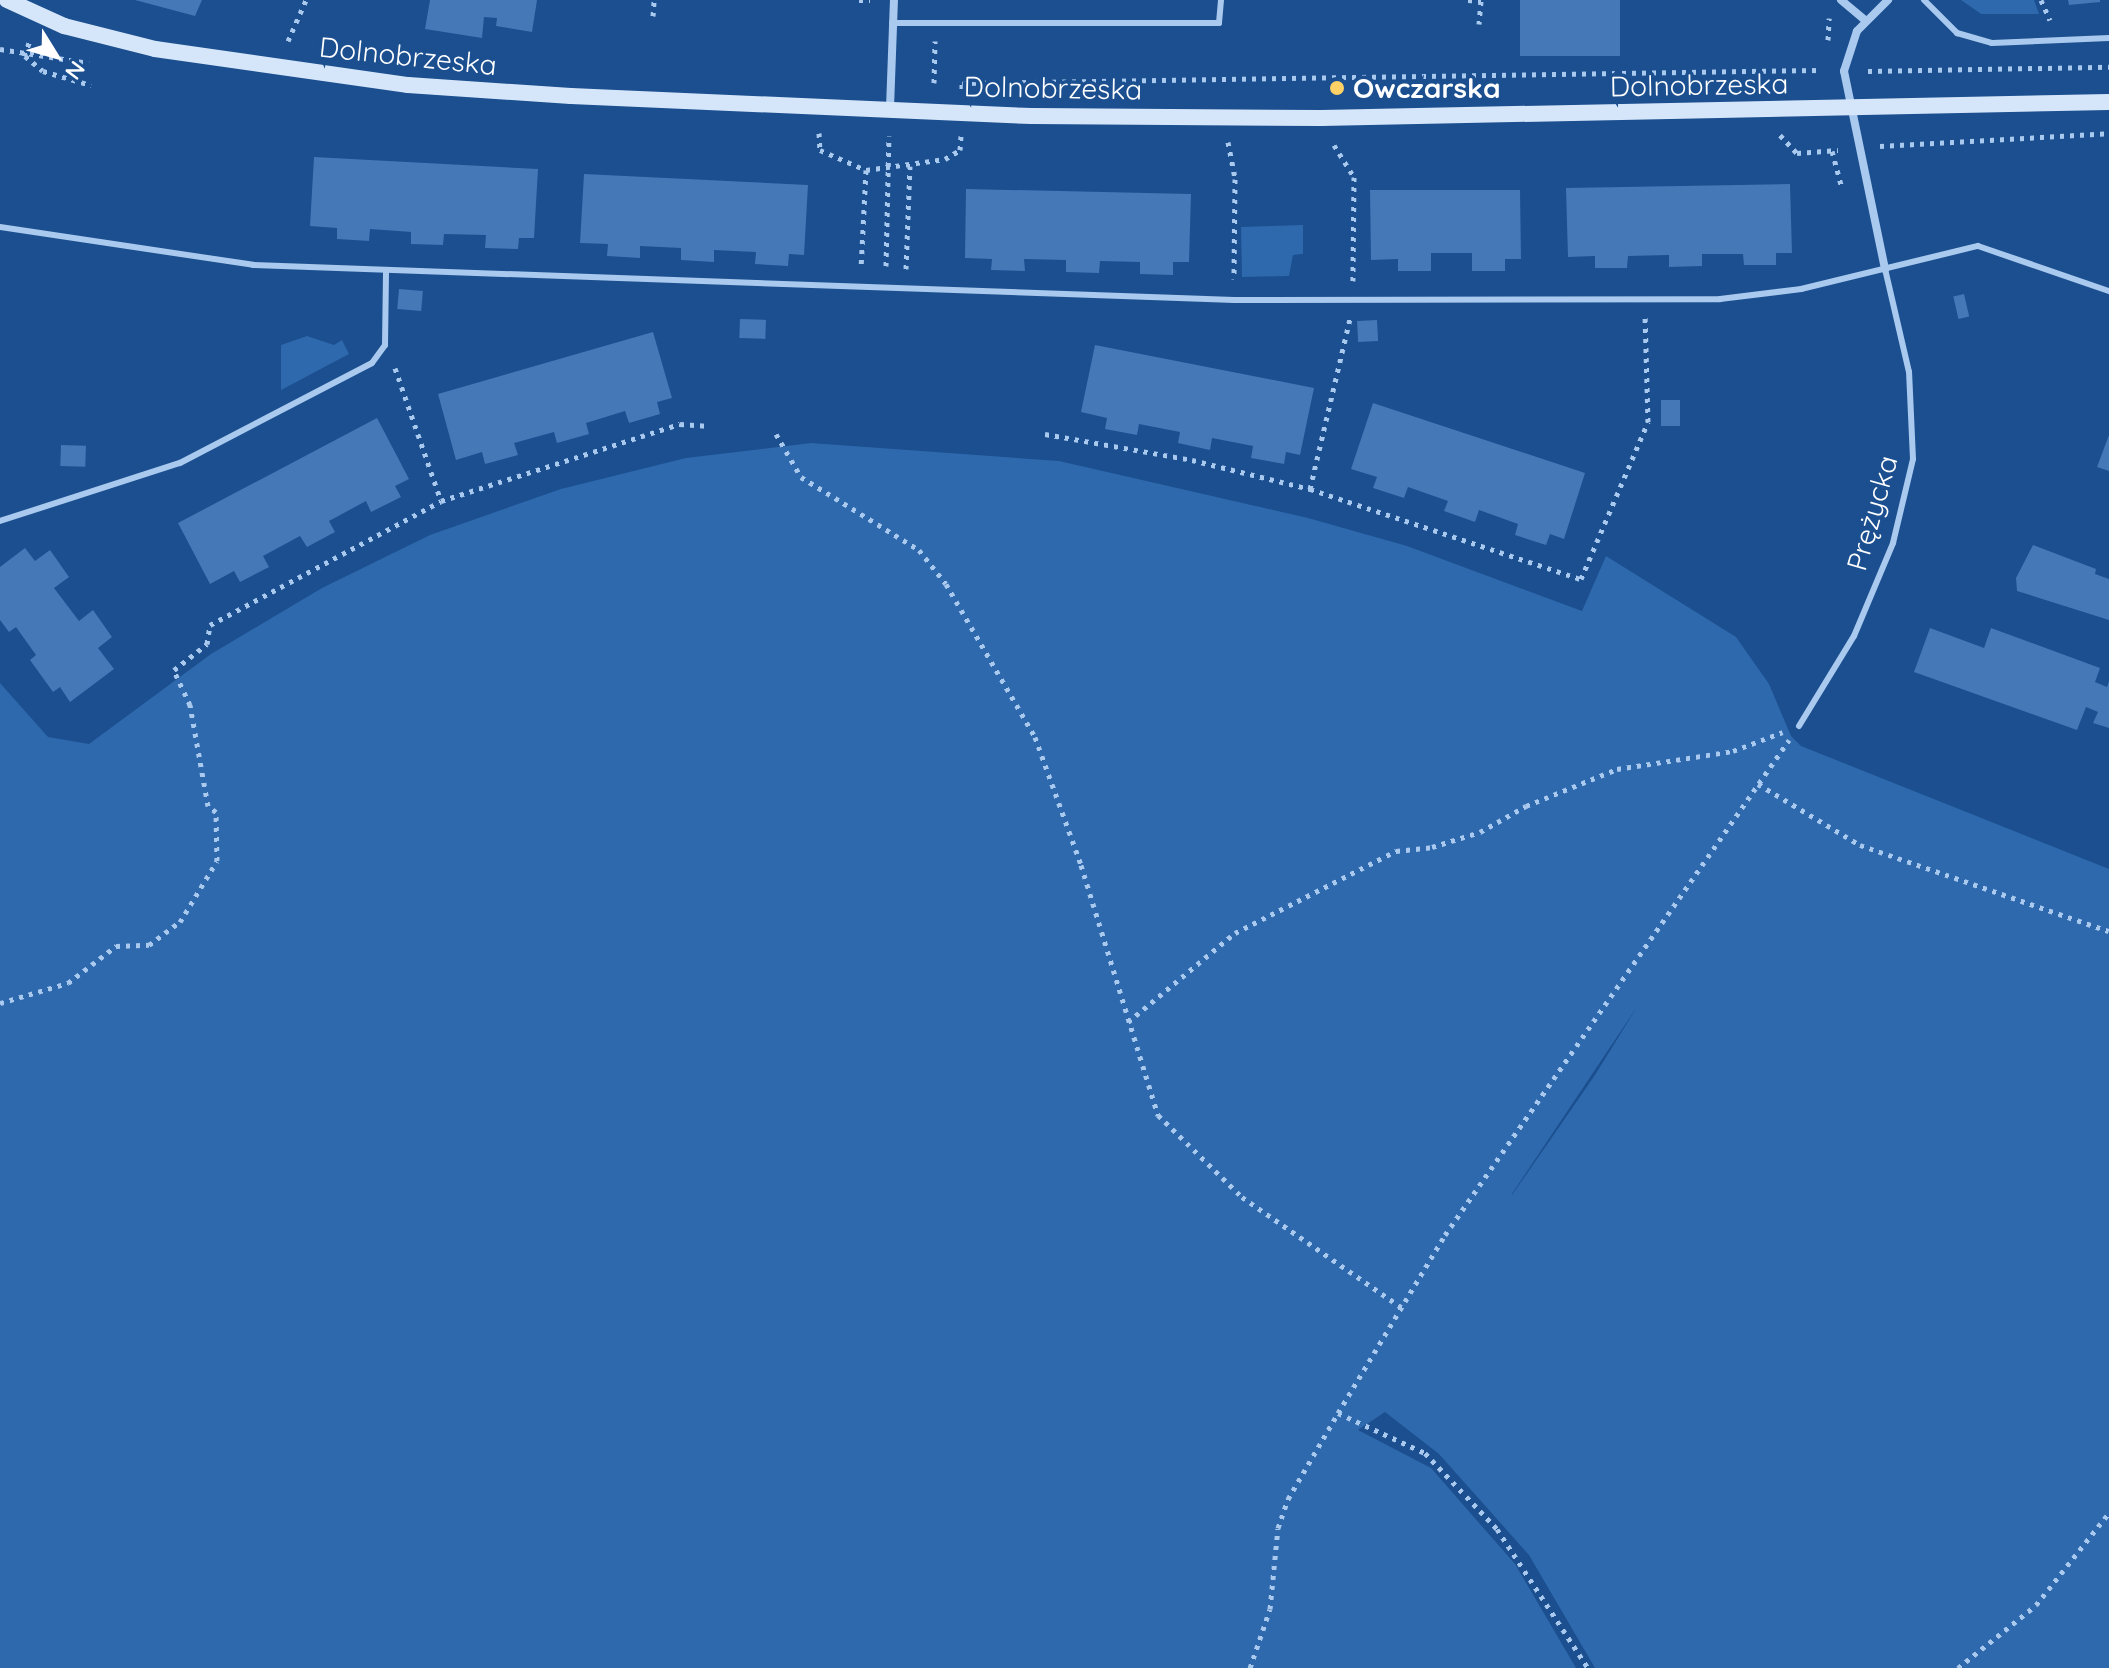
<!DOCTYPE html>
<meta charset="utf-8">
<style>
body{margin:0}
#map{position:relative;width:2109px;height:1668px;overflow:hidden;background:#1b4f8f;font-family:Quicksand,sans-serif}
div>[style]{position:absolute}
[style*='--x']{left:calc(var(--x)*1px);top:calc(var(--y)*1px);width:calc(var(--w)*1px);rotate:calc(var(--a)*1deg)}
.green>*{inset:0;background:#2e69ad}
.building>*{inset:0;background:#4478b7;transform-origin:0 0}
.path>*{height:5px;margin-top:-2.5px;transform-origin:0;background:repeating-linear-gradient(90deg,#a9c9ee 0 4px,transparent 0 10px)}
.lane>*{height:6px;margin:-3px;padding:0 3px;transform-origin:3px;border-radius:3px;background:#a9c9ee}
.street>*{height:8px;margin:-4px;padding:0 4px;transform-origin:4px;border-radius:4px;background:#a9c9ee}
.secondary>*{height:16px;margin:-8px;padding:0 8px;transform-origin:8px;border-radius:8px;background:#d6e6fa}
.dots>*{width:22px;height:22px;translate:-50% -50%;box-sizing:border-box;border:4px solid #1b4f8f;border-radius:50%}
span{translate:-50% -50%;white-space:nowrap;text-align:center;line-height:1.15;-webkit-text-stroke:7px #1b4f8f;paint-order:stroke}
.street-label{font-size:28px;color:#fff}
.poi-label{font-size:28px;color:#fff;font-weight:700}
.left{translate:0 -50%;text-align:left}
.north{position:absolute;left:16px;top:16px;width:80px;height:80px;-webkit-text-stroke:6px #1b4f8f;paint-order:stroke;rotate:127deg;font-size:22px;font-weight:700;line-height:32px;text-align:center;color:#fff}
.north::after{content:'';display:block;margin:auto;width:28px;height:36px;background:#fff;clip-path:polygon(50% 0,100% 100%,50% 72%,0 100%)}
</style>
<div id="map">
<div class="green">
<i style="clip-path:polygon(1961px 0,2034px 0,2039px 14px,1981px 14px)"></i>
<i style="clip-path:polygon(1303px 225px,1303px 254px,1293px 255px,1289px 276px,1242px 277px,1241px 227px)"></i>
<i style="clip-path:polygon(307px 336px,334px 345px,342px 340px,349px 354px,281px 390px,281px 345px)"></i>
<i style="clip-path:polygon(evenodd,811px 443px,1059px 461px,1308px 518px,1407px 546px,1582px 611px,1606px 556px,1736px 637px,1769px 684px,1791px 736px,1801px 746px,2109px 869px,2109px 1668px,1595px 1668px,1529px 1555px,1439px 1454px,1385px 1412px,1358px 1430px,1431px 1468px,1515px 1564px,1576px 1668px,0 1668px,0 683px,48px 737px,89px 744px,211px 654px,322px 588px,430px 535px,561px 489px,686px 458px,811px 443px,1637px 1007px,1595px 1075px,1512px 1195px,1512px 1194px,1637px 1007px)"></i>
</div>
<div class="building">
<i style="clip-path:polygon(135px 0,202px 0,195px 16px)"></i>
<i style="clip-path:polygon(430px 0,537px 0,532px 32px,496px 26px,497px 18px,484px 17px,482px 38px,425px 29px)"></i>
<i style="left:1520px;top:0;width:100px;height:56px"></i>
<i style="clip-path:polygon(2068px 0,2100px 0,2100px 2px,2069px 5px)"></i>
<i style="clip-path:polygon(314px 157px,538px 169px,534px 238px,519px 238px,518px 249px,485px 248px,486px 235px,444px 234px,443px 245px,411px 244px,411px 232px,370px 229px,369px 241px,337px 239px,337px 228px,310px 226px)"></i>
<i style="clip-path:polygon(584px 174px,808px 185px,804px 255px,789px 254px,788px 266px,755px 264px,756px 252px,714px 250px,714px 262px,681px 260px,681px 248px,640px 246px,640px 258px,607px 256px,608px 244px,580px 243px)"></i>
<i style="clip-path:polygon(1790px 184px,1792px 253px,1776px 253px,1776px 265px,1744px 265px,1743px 254px,1702px 254px,1702px 266px,1669px 267px,1669px 255px,1628px 256px,1627px 268px,1595px 268px,1595px 256px,1568px 257px,1566px 188px)"></i>
<i style="clip-path:polygon(966px 189px,1191px 194px,1189px 262px,1173px 262px,1173px 275px,1140px 274px,1140px 262px,1100px 261px,1099px 273px,1066px 272px,1066px 260px,1024px 259px,1025px 271px,991px 270px,992px 259px,965px 258px)"></i>
<i style="clip-path:polygon(1370px 190px,1520px 190px,1521px 259px,1505px 259px,1505px 271px,1472px 271px,1472px 253px,1431px 253px,1431px 271px,1398px 271px,1398px 259px,1371px 260px)"></i>
<i style="left:399px;top:289px;width:24px;height:20px;rotate:5deg"></i>
<i style="left:1964px;top:294px;width:23px;height:11px;rotate:77deg"></i>
<i style="left:740px;top:319px;width:26px;height:19px;rotate:2deg"></i>
<i style="left:1377px;top:320px;width:21px;height:20px;rotate:87deg"></i>
<i style="clip-path:polygon(653px 332px,672px 398px,657px 402px,660px 414px,629px 423px,625px 411px,586px 423px,589px 434px,557px 443px,554px 432px,514px 443px,518px 455px,485px 464px,482px 452px,456px 460px,438px 394px)"></i>
<i style="clip-path:polygon(1095px 345px,1314px 388px,1300px 455px,1286px 452px,1284px 464px,1251px 458px,1253px 446px,1212px 438px,1210px 450px,1178px 443px,1180px 432px,1139px 424px,1137px 435px,1105px 429px,1107px 418px,1081px 412px)"></i>
<i style="left:1680px;top:400px;width:26px;height:19px;rotate:90deg"></i>
<i style="clip-path:polygon(1373px 403px,1585px 473px,1564px 539px,1550px 534px,1546px 545px,1515px 535px,1518px 524px,1479px 510px,1475px 522px,1444px 511px,1448px 501px,1408px 487px,1404px 498px,1373px 488px,1377px 477px,1351px 469px)"></i>
<i style="clip-path:polygon(377px 418px,409px 479px,395px 486px,401px 497px,371px 512px,366px 501px,329px 521px,335px 532px,307px 547px,300px 536px,263px 556px,269px 567px,240px 582px,234px 571px,210px 584px,178px 523px)"></i>
<i style="clip-path:polygon(2109px 435px,2109px 471px,2097px 467px)"></i>
<i style="left:61px;top:445px;width:25px;height:21px;rotate:2deg"></i>
<i style="clip-path:polygon(2033px 545px,2096px 569px,2095px 574px,2109px 579px,2109px 620px,2017px 591px,2016px 578px)"></i>
<i style="clip-path:polygon(25px 548px,35px 561px,50px 550px,69px 577px,54px 588px,79px 621px,93px 610px,112px 637px,98px 648px,114px 669px,70px 702px,60px 687px,53px 692px,30px 660px,36px 655px,16px 627px,9px 632px,0 620px,0 567px)"></i>
<i style="clip-path:polygon(1930px 628px,1984px 648px,1991px 628px,2100px 668px,2095px 682px,2107px 687px,2109px 681px,2109px 728px,2093px 723px,2098px 712px,2086px 707px,2077px 730px,1914px 672px)"></i>
</div>
<div class="path">
<i style="--x:859;--y:0;--w:11;--a:0"></i>
<i style="--x:1468;--y:0;--w:13;--a:4"></i>
<i style="--x:1481;--y:1;--w:23;--a:95"></i>
<i style="--x:2041;--y:0;--w:22;--a:66"></i>
<i style="--x:653;--y:16;--w:16;--a:-86"></i>
<i style="--x:1828;--y:40;--w:22;--a:-87"></i>
<i style="--x:288;--y:41;--w:45;--a:-66.3"></i>
<i style="--x:0;--y:49;--w:90;--a:8.9"></i>
<i style="--x:24;--y:56;--w:19;--a:-69"></i>
<i style="--x:25;--y:56;--w:23;--a:40"></i>
<i style="--x:43;--y:71;--w:50;--a:16.3"></i>
<i style="--x:1868;--y:71;--w:241;--a:-1"></i>
<i style="--x:934;--y:83;--w:42;--a:-88.6"></i>
<i style="--x:962;--y:89;--w:6;--a:-90"></i>
<i style="--x:962;--y:83;--w:860;--a:-0.87"></i>
<i style="--x:819;--y:133;--w:17;--a:87"></i>
<i style="--x:820;--y:150;--w:50;--a:23.5"></i>
<i style="--x:866;--y:170;--w:98;--a:92.9"></i>
<i style="--x:1780;--y:135;--w:25;--a:47"></i>
<i style="--x:1797;--y:153;--w:41;--a:-4.2"></i>
<i style="--x:1228;--y:142;--w:38;--a:79"></i>
<i style="--x:1235;--y:179;--w:100;--a:90.6"></i>
<i style="--x:1334;--y:145;--w:38;--a:58"></i>
<i style="--x:1354;--y:177;--w:104;--a:90.6"></i>
<i style="--x:1880;--y:146;--w:229;--a:-3.2"></i>
<i style="--x:1832;--y:151;--w:39;--a:75"></i>
<i style="--x:866;--y:170;--w:80;--a:-7.9"></i>
<i style="--x:945;--y:159;--w:17;--a:-31"></i>
<i style="--x:960;--y:150;--w:14;--a:-86"></i>
<i style="--x:886;--y:266;--w:130;--a:-88.7"></i>
<i style="--x:906;--y:269;--w:103;--a:-87.8"></i>
<i style="--x:395;--y:368;--w:141;--a:70.9"></i>
<i style="--x:776;--y:434;--w:50;--a:59.8"></i>
<i style="--x:801;--y:477;--w:139;--a:31.7"></i>
<i style="--x:919;--y:550;--w:43;--a:51.5"></i>
<i style="--x:946;--y:584;--w:177;--a:59.8"></i>
<i style="--x:1035;--y:737;--w:136;--a:70.2"></i>
<i style="--x:1081;--y:865;--w:262;--a:72.9"></i>
<i style="--x:1158;--y:1115;--w:117;--a:44.3"></i>
<i style="--x:1242;--y:1197;--w:197;--a:34.7"></i>
<i style="--x:1045;--y:434;--w:149;--a:10"></i>
<i style="--x:1192;--y:460;--w:122;--a:13.8"></i>
<i style="--x:1310;--y:489;--w:286;--a:18.4"></i>
<i style="--x:1581;--y:579;--w:171;--a:-66.9"></i>
<i style="--x:1648;--y:422;--w:105;--a:-91.6"></i>
<i style="--x:1310;--y:489;--w:175;--a:-76.8"></i>
<i style="--x:1758;--y:784;--w:119;--a:30.9"></i>
<i style="--x:1860;--y:845;--w:263;--a:19.1"></i>
<i style="--x:0;--y:1003;--w:71;--a:-16.4"></i>
<i style="--x:68;--y:983;--w:61;--a:-37.6"></i>
<i style="--x:116;--y:946;--w:33;--a:-2"></i>
<i style="--x:149;--y:945;--w:39;--a:-37"></i>
<i style="--x:180;--y:922;--w:71;--a:-58.8"></i>
<i style="--x:217;--y:861;--w:49;--a:-91.2"></i>
<i style="--x:216;--y:812;--w:10;--a:-143"></i>
<i style="--x:208;--y:806;--w:103;--a:-100.1"></i>
<i style="--x:190;--y:705;--w:38;--a:-115"></i>
<i style="--x:174;--y:670;--w:42;--a:-38.2"></i>
<i style="--x:207;--y:644;--w:19;--a:-81"></i>
<i style="--x:210;--y:625;--w:262;--a:-28.2"></i>
<i style="--x:441;--y:501;--w:251;--a:-17.9"></i>
<i style="--x:680;--y:424;--w:26;--a:4"></i>
<i style="--x:1128;--y:1022;--w:139;--a:-39.8"></i>
<i style="--x:1235;--y:933;--w:181;--a:-27"></i>
<i style="--x:1396;--y:851;--w:36;--a:-6"></i>
<i style="--x:1432;--y:847;--w:50;--a:-17.4"></i>
<i style="--x:1480;--y:832;--w:53;--a:-29.5"></i>
<i style="--x:1526;--y:806;--w:98;--a:-22.1"></i>
<i style="--x:1617;--y:769;--w:117;--a:-8.8"></i>
<i style="--x:1733;--y:751;--w:53;--a:-20.8"></i>
<i style="--x:1338;--y:1413;--w:96;--a:24.7"></i>
<i style="--x:1425;--y:1453;--w:105;--a:46.5"></i>
<i style="--x:1497;--y:1529;--w:166;--a:56.8"></i>
<i style="--x:1250;--y:1668;--w:62;--a:-71.3"></i>
<i style="--x:1270;--y:1609;--w:81;--a:-84.4"></i>
<i style="--x:1278;--y:1528;--w:31;--a:-71"></i>
<i style="--x:1288;--y:1499;--w:99;--a:-59.8"></i>
<i style="--x:1338;--y:1413;--w:208;--a:-59"></i>
<i style="--x:1445;--y:1235;--w:603;--a:-55.2"></i>
<i style="--x:1958;--y:1668;--w:100;--a:-38.9"></i>
<i style="--x:2036;--y:1605;--w:117;--a:-51.6"></i>
</div>
<div class="lane">
<i style="--x:1924;--y:0;--w:47;--a:45"></i>
<i style="--x:1957;--y:33;--w:36;--a:16"></i>
<i style="--x:1992;--y:43;--w:117;--a:-2.4"></i>
<i style="--x:892;--y:23;--w:327;--a:0"></i>
<i style="--x:1219;--y:23;--w:23;--a:-85"></i>
<i style="--x:0;--y:227;--w:256;--a:8.5"></i>
<i style="--x:253;--y:265;--w:982;--a:2.04"></i>
<i style="--x:1234;--y:300;--w:486;--a:-0.1"></i>
<i style="--x:1720;--y:299;--w:82;--a:-7"></i>
<i style="--x:1801;--y:289;--w:182;--a:-13.7"></i>
<i style="--x:1978;--y:246;--w:139;--a:19"></i>
<i style="--x:0;--y:521;--w:189;--a:-17.9"></i>
<i style="--x:180;--y:463;--w:216;--a:-27.5"></i>
<i style="--x:372;--y:363;--w:22;--a:-54"></i>
<i style="--x:385;--y:345;--w:75;--a:-89.2"></i>
<i style="--x:1799;--y:726;--w:105;--a:-58.6"></i>
<i style="--x:1854;--y:636;--w:101;--a:-67.2"></i>
<i style="--x:1893;--y:543;--w:86;--a:-76.6"></i>
<i style="--x:1913;--y:459;--w:87;--a:-92.6"></i>
<i style="--x:1909;--y:372;--w:106;--a:-103.1"></i>
</div>
<div class="street">
<i style="--x:1841;--y:0;--w:31;--a:40"></i>
<i style="--x:890;--y:108;--w:108;--a:-87.9"></i>
<i style="--x:1885;--y:269;--w:202;--a:-101.7"></i>
<i style="--x:1844;--y:71;--w:42;--a:-72"></i>
<i style="--x:1857;--y:31;--w:44;--a:-45"></i>
</div>
<div class="secondary">
<i style="--x:7;--y:0;--w:63;--a:24.5"></i>
<i style="--x:64;--y:26;--w:94;--a:14.2"></i>
<i style="--x:155;--y:49;--w:256;--a:8.1"></i>
<i style="--x:408;--y:85;--w:163;--a:3.9"></i>
<i style="--x:571;--y:96;--w:461;--a:2.5"></i>
<i style="--x:1032;--y:116;--w:289;--a:0.4"></i>
<i style="--x:1321;--y:118;--w:788;--a:-1.16"></i>
</div>
<div class="dots">
<i style="left:1337px;top:88px;background:#ffd166"></i>
</div>
<div class="street-label">
<span style="left:408px;top:56px;rotate:6deg">Dolnobrzeska</span>
<span style="left:1699px;top:85px;rotate:-1deg">Dolnobrzeska</span>
<span style="left:1053px;top:88px;rotate:1deg">Dolnobrzeska</span>
<span style="left:1872px;top:513px;rotate:-74deg">Prężycka</span>
</div>
<div class="poi-label">
<span class="left" style="left:1353px;top:88px">Owczarska</span>
</div>
<div class="north">N</div>
</div>
